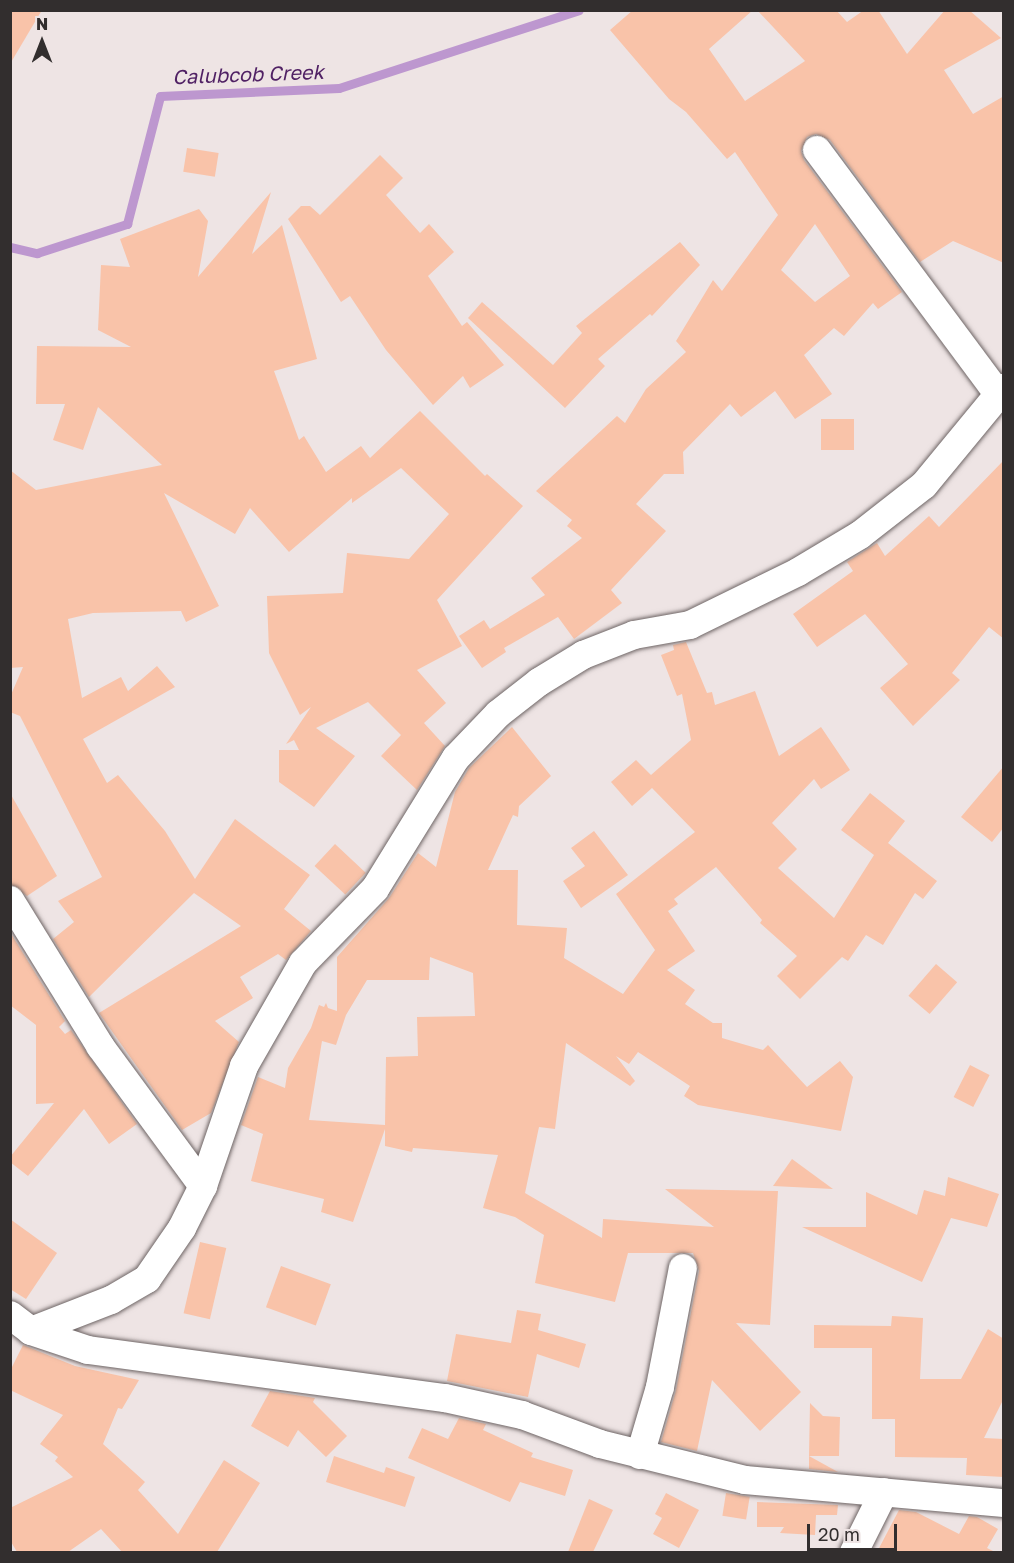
<!DOCTYPE html>
<style>
body{margin:0}
#map{position:relative;width:1014px;height:1563px;overflow:hidden;background:#eee4e4;font-family:"Golos Text",sans-serif}
div>[style]{position:absolute}
[style*='--x']{left:calc(var(--x)*1px);top:calc(var(--y)*1px);width:calc(var(--w)*1px);rotate:calc(var(--a)*1deg)}
.stream>*{height:9px;margin:-4.5px;padding:0 4.5px;transform-origin:4.5px;border-radius:4.5px;background:#bd97cf}
.building>*{inset:0;background:#f9c3a9;transform-origin:0 0}
.roads{filter:drop-shadow(0 0 2px #6e6565) drop-shadow(0 0 2px #6e6565)}
.street>*{height:28px;margin:-14px;padding:0 14px;transform-origin:14px;border-radius:14px;background:#fff}
span{translate:-50% -50%;white-space:nowrap;text-align:center;line-height:1.15;-webkit-text-stroke:4.5px #eee4e4;paint-order:stroke}
.water-label{font-size:20px;color:#502164;font-style:italic}
.frame{position:absolute;inset:0;border:12px solid #322e2e;pointer-events:none}
.north{position:absolute;left:12px;top:12px;width:60px;height:60px;-webkit-text-stroke:4px #eee4e4;paint-order:stroke;rotate:0deg;font-size:16px;font-weight:700;line-height:24px;text-align:center;color:#322e2e}
.north::after{content:'';display:block;margin:auto;width:21px;height:27px;background:#322e2e;clip-path:polygon(50% 0,100% 100%,50% 72%,0 100%)}
.scale{position:absolute;left:807px;top:1524px;width:90px;height:27px;box-sizing:border-box;border:3px solid #322e2e;border-top:0;padding-left:8px;font-size:18px;line-height:21px;white-space:nowrap;color:#322e2e;-webkit-text-stroke:4px #eee4e4;paint-order:stroke}
</style>
<div id="map">
<div class="stream">
<i style="--x:10;--y:247;--w:28;--a:13"></i>
<i style="--x:37;--y:253;--w:95;--a:-17.9"></i>
<i style="--x:127;--y:224;--w:132;--a:-75.5"></i>
<i style="--x:160;--y:96;--w:179;--a:-2.6"></i>
<i style="--x:339;--y:88;--w:252;--a:-18"></i>
</div>
<div class="building">
<i style="clip-path:polygon(10px 10px,42px 10px,10px 64px)"></i>
<i style="clip-path:polygon(evenodd,633px 10px,753px 10px,709px 49px,745px 101px,805px 61px,757px 10px,836px 10px,847px 22px,864px 10px,878px 10px,907px 54px,945px 10px,969px 10px,1001px 38px,944px 70px,973px 114px,1004px 96px,1004px 263px,953px 241px,920px 262px,830px 140px,816px 134px,807px 137px,801px 151px,804px 160px,902px 292px,878px 309px,873px 303px,844px 336px,834px 328px,804px 355px,832px 394px,795px 419px,775px 391px,741px 417px,730px 404px,683px 452px,684px 474px,664px 474px,636px 504px,666px 531px,611px 590px,622px 603px,574px 639px,558px 617px,504px 648px,506px 652px,482px 668px,459px 636px,484px 620px,490px 629px,545px 595px,531px 578px,582px 538px,567px 526px,572px 520px,536px 491px,617px 416px,625px 423px,646px 389px,686px 352px,676px 341px,713px 280px,722px 291px,778px 215px,735px 152px,727px 159px,686px 112px,669px 99px,610px 30px,633px 10px,815px 224px,850px 276px,815px 302px,781px 270px,815px 224px)"></i>
<i style="left:187px;top:148px;width:32px;height:24px;rotate:9deg"></i>
<i style="clip-path:polygon(380px 155px,403px 178px,386px 195px,420px 233px,429px 224px,454px 252px,428px 276px,462px 326px,467px 322px,504px 365px,470px 388px,463px 376px,433px 405px,386px 350px,350px 296px,341px 302px,288px 219px,301px 206px,310px 206px,320px 215px)"></i>
<i style="clip-path:polygon(271px 192px,252px 254px,282px 225px,317px 359px,274px 371px,299px 440px,304px 436px,326px 472px,361px 446px,370px 458px,420px 411px,485px 476px,487px 474px,523px 506px,437px 600px,462px 646px,417px 670px,446px 703px,424px 723px,445px 746px,417px 790px,381px 756px,401px 735px,368px 702px,316px 728px,355px 756px,314px 807px,279px 782px,279px 750px,299px 750px,294px 740px,286px 744px,311px 707px,300px 715px,269px 653px,267px 596px,343px 593px,347px 553px,409px 559px,449px 514px,401px 468px,352px 503px,352px 498px,289px 552px,250px 508px,235px 534px,164px 493px,219px 606px,186px 622px,181px 611px,93px 613px,68px 619px,82px 698px,121px 677px,128px 691px,157px 666px,175px 687px,83px 739px,107px 783px,118px 775px,165px 831px,195px 879px,235px 819px,310px 875px,284px 909px,311px 931px,286px 960px,278px 954px,240px 977px,253px 998px,215px 1021px,239px 1042px,211px 1113px,182px 1130px,99px 1013px,241px 926px,194px 893px,89px 997px,53px 939px,74px 922px,58px 901px,102px 877px,20px 716px,10px 712px,10px 697px,23px 667px,10px 668px,10px 470px,36px 490px,162px 465px,98px 407px,83px 450px,53px 440px,65px 404px,36px 404px,37px 346px,131px 347px,98px 330px,101px 265px,130px 267px,120px 239px,199px 209px,208px 221px,198px 277px)"></i>
<i style="clip-path:polygon(680px 242px,700px 265px,652px 316px,650px 314px,598px 359px,605px 366px,565px 408px,468px 318px,482px 302px,553px 365px,582px 333px,576px 326px)"></i>
<i style="left:821px;top:419px;width:33px;height:31px"></i>
<i style="clip-path:polygon(1004px 460px,1004px 639px,989px 627px,952px 673px,960px 680px,913px 726px,880px 688px,908px 664px,865px 614px,817px 647px,793px 614px,853px 571px,847px 562px,877px 543px,885px 556px,929px 516px,939px 527px)"></i>
<i style="clip-path:polygon(evenodd,686px 642px,707px 693px,712px 692px,715px 705px,755px 691px,779px 756px,821px 727px,850px 770px,821px 789px,814px 779px,772px 823px,797px 849px,778px 868px,834px 918px,874px 855px,841px 830px,870px 793px,905px 821px,888px 843px,937px 881px,923px 899px,915px 893px,883px 945px,866px 935px,848px 961px,842px 957px,800px 999px,777px 976px,797px 956px,760px 923px,762px 920px,716px 867px,674px 899px,678px 904px,668px 911px,695px 951px,667px 970px,695px 990px,685px 1004px,713px 1023px,722px 1023px,722px 1038px,763px 1050px,768px 1045px,807px 1087px,840px 1061px,853px 1077px,841px 1131px,698px 1105px,684px 1096px,690px 1086px,638px 1052px,629px 1064px,616px 1056px,635px 1081px,630px 1086px,566px 1043px,555px 1129px,539px 1127px,525px 1193px,602px 1238px,603px 1219px,714px 1227px,665px 1189px,778px 1191px,770px 1325px,736px 1323px,801px 1392px,760px 1431px,712px 1380px,697px 1451px,661px 1442px,676px 1390px,699px 1271px,693px 1253px,628px 1253px,615px 1302px,535px 1283px,544px 1235px,515px 1217px,483px 1208px,498px 1155px,413px 1148px,412px 1152px,385px 1146px,385px 1129px,353px 1222px,321px 1212px,324px 1199px,251px 1181px,263px 1134px,241px 1125px,258px 1077px,285px 1088px,288px 1068px,311px 1028px,319px 1005px,324px 1007px,326px 1003px,328px 1008px,337px 1011px,337px 957px,389px 898px,418px 853px,436px 867px,455px 792px,469px 768px,512px 727px,551px 776px,519px 806px,518px 817px,513px 815px,488px 870px,518px 870px,517px 925px,567px 928px,564px 958px,623px 994px,655px 950px,616px 894px,695px 832px,652px 788px,632px 806px,611px 782px,636px 760px,651px 775px,691px 740px,682px 694px,677px 696px,661px 655px,674px 650px,673px 645px,686px 642px,430px 957px,473px 973px,475px 1016px,417px 1017px,418px 1056px,386px 1057px,385px 1125px,309px 1120px,322px 1041px,336px 1045px,346px 1015px,367px 980px,429px 980px,430px 957px)"></i>
<i style="clip-path:polygon(1004px 766px,1004px 827px,992px 842px,961px 817px)"></i>
<i style="clip-path:polygon(10px 793px,57px 876px,27px 896px,10px 884px)"></i>
<i style="clip-path:polygon(594px 831px,628px 875px,581px 908px,563px 881px,585px 866px,571px 848px)"></i>
<i style="left:335px;top:844px;width:42px;height:30px;rotate:43deg"></i>
<i style="clip-path:polygon(10px 932px,65px 1021px,59px 1027px,65px 1034px,71px 1030px,137px 1124px,109px 1144px,84px 1109px,28px 1176px,10px 1162px,10px 1157px,54px 1103px,36px 1104px,36px 1025px,10px 1005px)"></i>
<i style="left:936px;top:964px;width:28px;height:42px;rotate:41deg"></i>
<i style="left:970px;top:1065px;width:22px;height:36px;rotate:27deg"></i>
<i style="clip-path:polygon(792px 1159px,833px 1189px,773px 1186px)"></i>
<i style="clip-path:polygon(948px 1177px,999px 1194px,987px 1227px,951px 1218px,922px 1282px,802px 1227px,866px 1227px,866px 1192px,917px 1215px,924px 1190px,945px 1196px)"></i>
<i style="clip-path:polygon(10px 1219px,57px 1253px,26px 1299px,10px 1289px)"></i>
<i style="left:200px;top:1242px;width:27px;height:73px;rotate:13deg"></i>
<i style="left:281px;top:1266px;width:53px;height:44px;rotate:20deg"></i>
<i style="clip-path:polygon(517px 1310px,541px 1314px,538px 1330px,586px 1344px,579px 1368px,537px 1354px,528px 1397px,447px 1381px,456px 1334px,511px 1343px)"></i>
<i style="clip-path:polygon(892px 1316px,923px 1318px,920px 1379px,961px 1379px,988px 1329px,1004px 1339px,1004px 1398px,984px 1438px,1004px 1439px,1004px 1477px,966px 1475px,967px 1458px,895px 1457px,895px 1419px,872px 1419px,872px 1348px,814px 1348px,814px 1325px,891px 1326px)"></i>
<i style="clip-path:polygon(23px 1345px,75px 1366px,139px 1380px,122px 1409px,118px 1408px,103px 1444px,145px 1482px,138px 1490px,178px 1534px,224px 1460px,260px 1483px,217px 1552px,122px 1552px,101px 1529px,68px 1552px,17px 1552px,10px 1540px,10px 1508px,73px 1477px,55px 1461px,58px 1457px,40px 1444px,63px 1415px,10px 1390px,10px 1371px)"></i>
<i style="clip-path:polygon(270px 1391px,315px 1398px,313px 1402px,347px 1436px,326px 1457px,298px 1430px,288px 1447px,251px 1426px)"></i>
<i style="clip-path:polygon(810px 1403px,823px 1416px,840px 1417px,839px 1456px,809px 1456px)"></i>
<i style="clip-path:polygon(459px 1418px,486px 1424px,483px 1430px,533px 1453px,531px 1457px,573px 1470px,565px 1496px,520px 1482px,510px 1502px,408px 1458px,422px 1428px,448px 1439px)"></i>
<i style="clip-path:polygon(334px 1456px,384px 1473px,386px 1467px,415px 1477px,405px 1507px,326px 1482px)"></i>
<i style="clip-path:polygon(809px 1456px,838px 1472px,809px 1469px)"></i>
<i style="clip-path:polygon(666px 1493px,699px 1510px,679px 1548px,653px 1534px,662px 1518px,655px 1514px)"></i>
<i style="left:726px;top:1493px;width:24px;height:23px;rotate:9deg"></i>
<i style="clip-path:polygon(589px 1499px,613px 1510px,593px 1552px,568px 1552px)"></i>
<i style="clip-path:polygon(757px 1502px,838px 1505px,837px 1515px,816px 1515px,815px 1535px,780px 1533px,784px 1527px,757px 1527px)"></i>
<i style="clip-path:polygon(899px 1510px,916px 1512px,959px 1534px,969px 1516px,977px 1517px,998px 1529px,987px 1548px,995px 1552px,877px 1552px)"></i>
</div>
<div class="roads">
<div class="street">
<i style="--x:817;--y:150;--w:304;--a:53.4"></i>
<i style="--x:10;--y:900;--w:172;--a:58.3"></i>
<i style="--x:100;--y:1046;--w:174;--a:53.7"></i>
<i style="--x:10;--y:1315;--w:26;--a:37"></i>
<i style="--x:31;--y:1331;--w:60;--a:18.4"></i>
<i style="--x:88;--y:1350;--w:360;--a:7.7"></i>
<i style="--x:445;--y:1398;--w:79;--a:12.4"></i>
<i style="--x:522;--y:1415;--w:83;--a:20.4"></i>
<i style="--x:600;--y:1444;--w:149;--a:13.9"></i>
<i style="--x:745;--y:1480;--w:260;--a:5.1"></i>
<i style="--x:31;--y:1331;--w:86;--a:-21.2"></i>
<i style="--x:111;--y:1300;--w:42;--a:-30.3"></i>
<i style="--x:147;--y:1279;--w:62;--a:-55.5"></i>
<i style="--x:182;--y:1228;--w:47;--a:-63.4"></i>
<i style="--x:203;--y:1186;--w:127;--a:-71.1"></i>
<i style="--x:244;--y:1066;--w:119;--a:-60.2"></i>
<i style="--x:303;--y:963;--w:103;--a:-45.8"></i>
<i style="--x:375;--y:889;--w:154;--a:-58.3"></i>
<i style="--x:456;--y:758;--w:61;--a:-46.3"></i>
<i style="--x:498;--y:714;--w:52;--a:-38"></i>
<i style="--x:539;--y:682;--w:52;--a:-31.5"></i>
<i style="--x:583;--y:655;--w:55;--a:-21.4"></i>
<i style="--x:634;--y:635;--w:57;--a:-10.1"></i>
<i style="--x:690;--y:625;--w:120;--a:-26.1"></i>
<i style="--x:798;--y:572;--w:72;--a:-30.8"></i>
<i style="--x:860;--y:535;--w:81;--a:-38"></i>
<i style="--x:924;--y:485;--w:126;--a:-50.5"></i>
<i style="--x:640;--y:1455;--w:71;--a:-73.6"></i>
<i style="--x:660;--y:1387;--w:121;--a:-79.1"></i>
<i style="--x:854;--y:1552;--w:67;--a:-63.4"></i>
</div>
</div>
<div class="water-label">
<span style="left:248px;top:74px;rotate:-2deg">Calubcob Creek</span>
</div>
<div class="frame"></div>
<div class="north">N</div>
<div class="scale">20 m</div>
</div>
